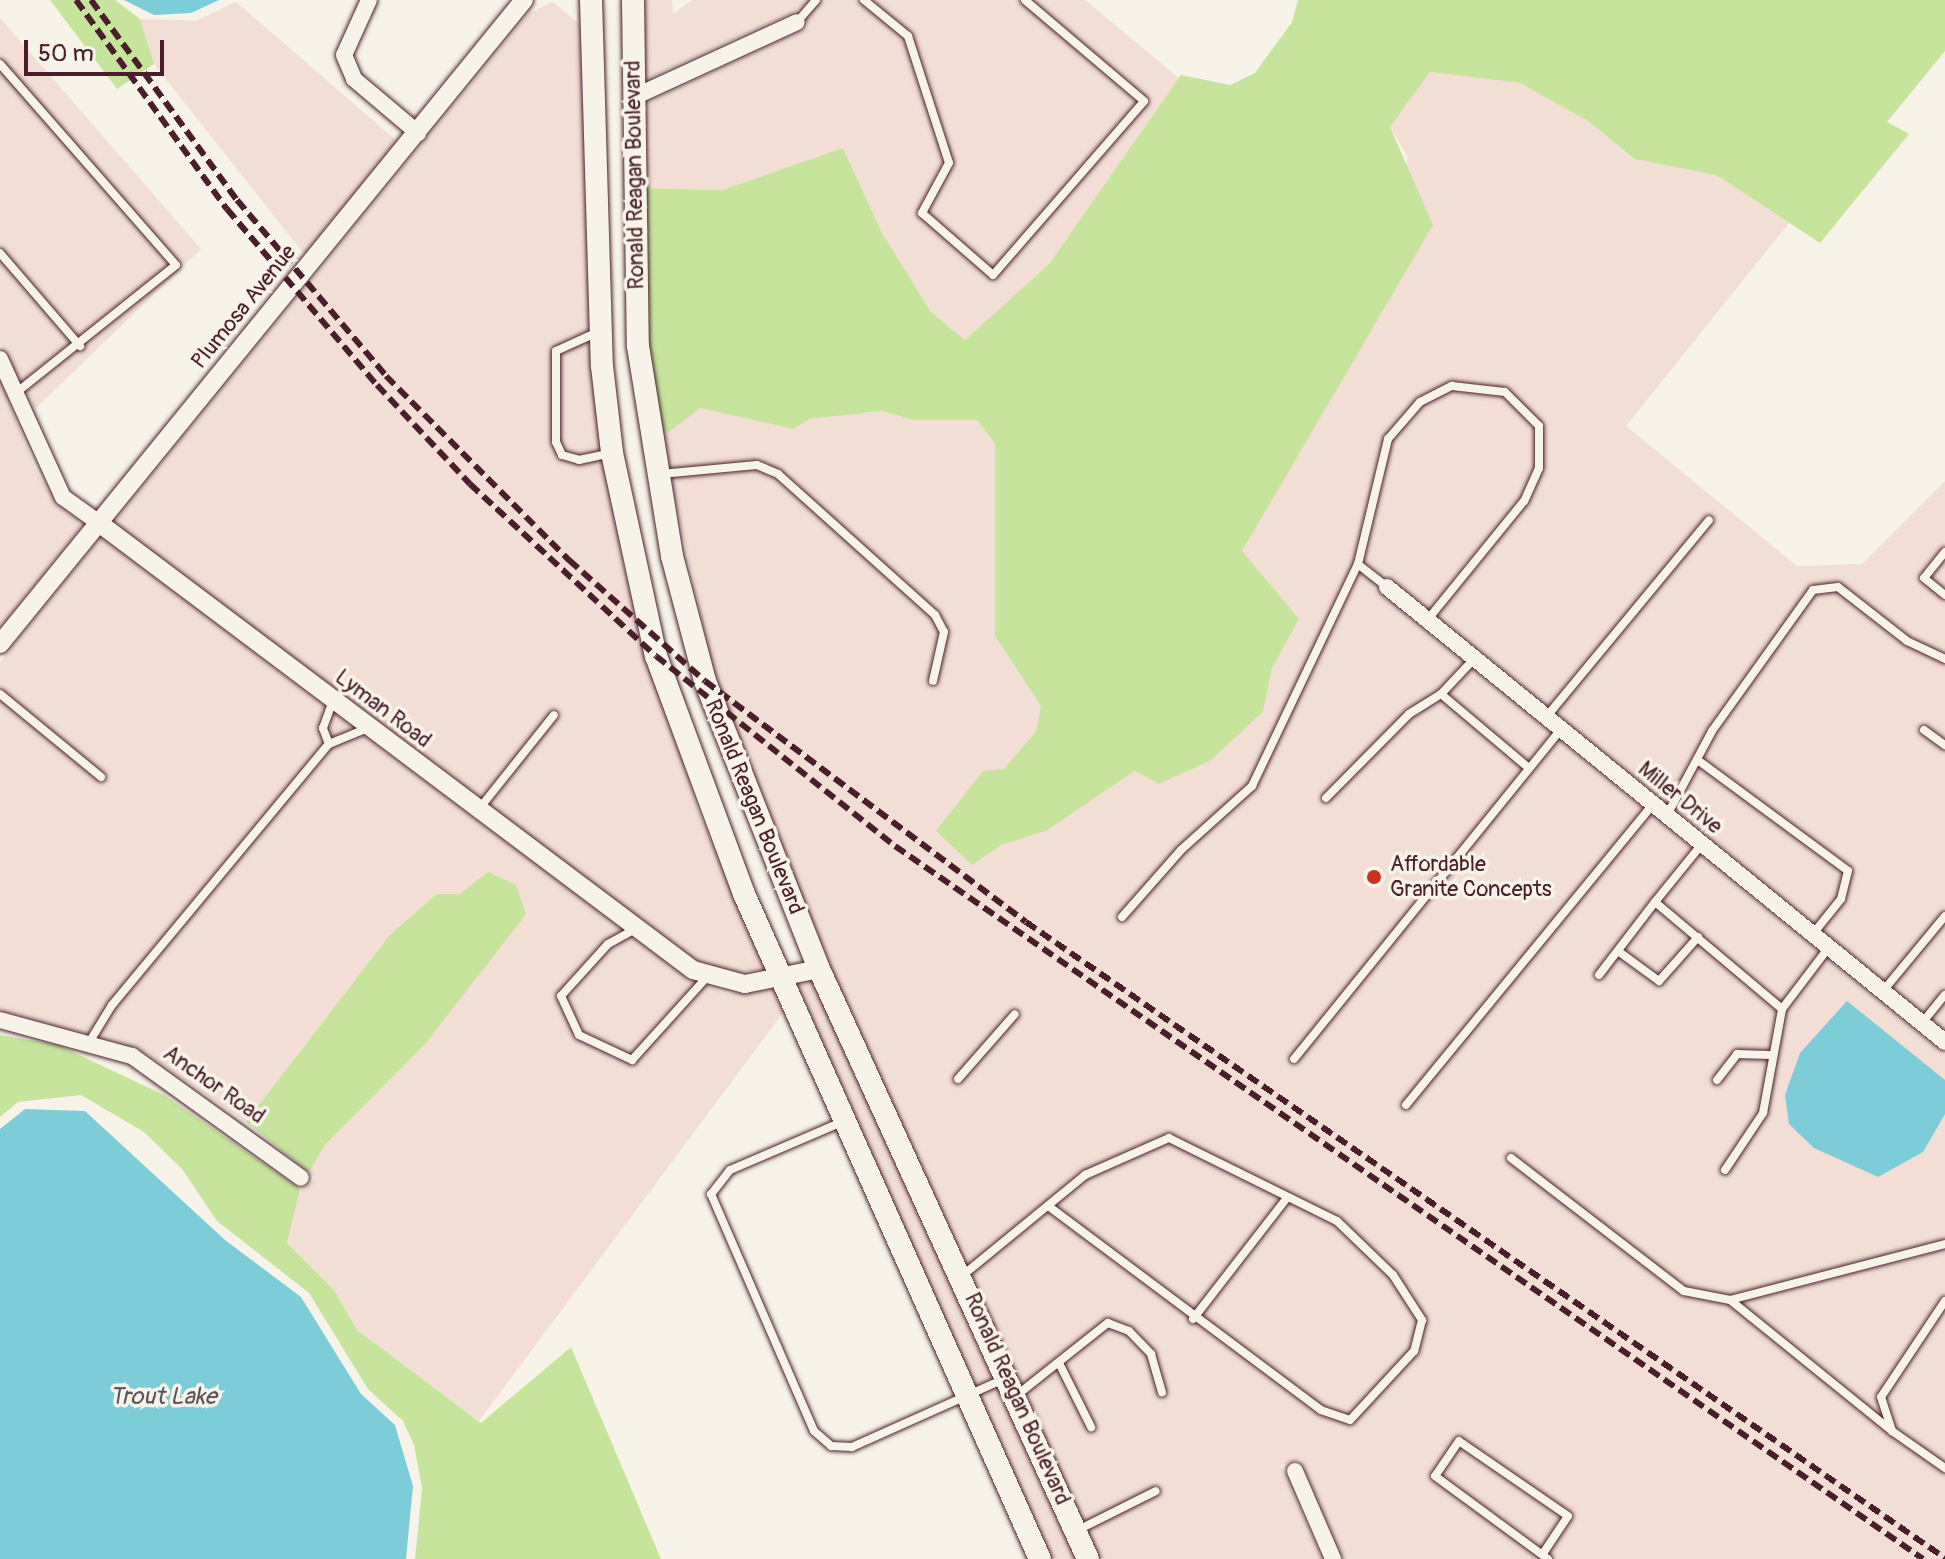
<!DOCTYPE html>
<style>
body{margin:0}
#map{position:relative;width:1945px;height:1559px;overflow:hidden;background:#f7f3e8;font-family:Pangolin,sans-serif}
div>[style]{position:absolute}
[style*='--x']{left:calc(var(--x)*1px);top:calc(var(--y)*1px);width:calc(var(--w)*1px);rotate:calc(var(--a)*1deg)}
.built>*{inset:0;background:#f2ded4}
.green>*{inset:0;background:#c6e49c}
.water>*{inset:0;background:#7dcdd8}
.roads{filter:drop-shadow(0 0 2px #4a1f2b) drop-shadow(0 0 2px #4a1f2b)}
.service>*{height:8px;margin:-4px;padding:0 4px;transform-origin:4px;border-radius:4px;background:#f7f3e8}
.minor>*{height:16px;margin:-8px;padding:0 8px;transform-origin:8px;border-radius:8px;background:#f7f3e8}
.tertiary>*{height:18px;margin:-9px;padding:0 9px;transform-origin:9px;border-radius:9px;background:#f7f3e8}
.secondary>*{height:22px;margin:-11px;padding:0 11px;transform-origin:11px;border-radius:11px;background:#f7f3e8}
.rail>*{height:6px;margin-top:-3px;transform-origin:0;background:repeating-linear-gradient(90deg,#4a1f2b 0 12px,transparent 0 18px)}
.dots>*{width:22px;height:22px;translate:-50% -50%;box-sizing:border-box;border:4px solid #f7f3e8;border-radius:50%}
span{translate:-50% -50%;white-space:nowrap;text-align:center;line-height:1.15;-webkit-text-stroke:7px #f7f3e8;paint-order:stroke}
.street-label{font-size:22px;color:#4a1f2b}
.poi-label{font-size:22px;color:#4a1f2b}
.left{translate:0 -50%;text-align:left}
.water-label{font-size:24px;color:#59535f;font-style:italic}
.scale{position:absolute;left:24px;top:40px;width:140px;height:36px;box-sizing:border-box;border:4px solid #4a1f2b;border-top:0;padding-left:10px;font-size:24px;line-height:28px;white-space:nowrap;color:#4a1f2b;-webkit-text-stroke:6px #f7f3e8;paint-order:stroke}
</style>
<div id="map">
<div class="built">
<i style="clip-path:polygon(643px 0,672px 0,673px 14px,692px 0,1085px 0,1179px 78px,1049px 264px,965px 340px,931px 312px,882px 233px,843px 148px,722px 190px,645px 188px,644px 104px,810px 27px,800px 9px,644px 80px)"></i>
<i style="clip-path:polygon(236px 2px,397px 141px,304px 254px,154px 64px,140px 19px,196px 21px)"></i>
<i style="clip-path:polygon(553px 2px,583px 27px,592px 364px,624px 566px,699px 813px,767px 969px,726px 974px,697px 961px,113px 523px,529px 13px)"></i>
<i style="clip-path:polygon(0 18px,201px 249px,35px 409px,0 344px)"></i>
<i style="clip-path:polygon(1430px 72px,1520px 83px,1588px 121px,1633px 159px,1716px 175px,1789px 223px,1626px 426px,1797px 566px,1862px 564px,1945px 481px,1945px 1030px,1385px 573px,1373px 588px,1945px 1055px,1945px 1559px,1344px 1559px,1300px 1459px,1281px 1465px,1322px 1559px,1098px 1559px,829px 967px,715px 680px,660px 429px,700px 408px,793px 429px,810px 419px,882px 411px,912px 420px,977px 420px,995px 444px,995px 636px,1041px 706px,1036px 731px,1004px 769px,990px 771px,972px 865px,1001px 845px,1046px 831px,1135px 771px,1159px 784px,1210px 761px,1263px 712px,1272px 668px,1299px 619px,1241px 552px,1374px 319px,1408px 157px,1390px 127px)"></i>
<i style="clip-path:polygon(0 379px,35px 469px,58px 505px,84px 524px,0 627px)"></i>
<i style="clip-path:polygon(101px 537px,687px 978px,726px 994px,776px 989px,785px 1010px,479px 1421px,357px 1330px,334px 1290px,287px 1243px,296px 1195px,315px 1178px,309px 1172px,325px 1145px,426px 1043px,525px 914px,488px 872px,305px 1049px,246px 1122px,137px 1048px,0 1010px,0 662px)"></i>
<i style="clip-path:polygon(814px 981px,1077px 1559px,1051px 1559px,796px 985px)"></i>
</div>
<div class="green">
<i style="clip-path:polygon(50px 0,115px 0,140px 19px,154px 64px,117px 89px)"></i>
<i style="clip-path:polygon(1298px 0,1945px 0,1945px 51px,1887px 122px,1909px 134px,1820px 243px,1716px 175px,1634px 159px,1588px 121px,1520px 83px,1430px 72px,1390px 127px,1433px 225px,1242px 551px,1299px 619px,1272px 668px,1263px 712px,1210px 761px,1159px 784px,1135px 771px,1046px 831px,1001px 845px,972px 865px,936px 831px,983px 771px,1004px 769px,1036px 731px,1041px 706px,995px 636px,995px 444px,977px 420px,912px 420px,882px 411px,810px 419px,793px 429px,700px 408px,669px 432px,660px 429px,648px 346px,645px 188px,722px 190px,843px 148px,882px 233px,931px 312px,965px 340px,1049px 264px,1181px 75px,1230px 85px,1255px 73px,1292px 22px)"></i>
<i style="clip-path:polygon(488px 872px,516px 885px,526px 914px,426px 1043px,325px 1145px,309px 1172px,246px 1122px,390px 935px,437px 894px,460px 894px)"></i>
<i style="clip-path:polygon(0 1035px,58px 1045px,164px 1095px,300px 1189px,287px 1243px,334px 1290px,357px 1330px,481px 1423px,571px 1347px,661px 1559px,415px 1559px,422px 1488px,414px 1445px,403px 1421px,368px 1389px,309px 1293px,217px 1221px,182px 1169px,144px 1132px,81px 1095px,18px 1102px,0 1117px)"></i>
</div>
<div class="water">
<i style="clip-path:polygon(124px 0,219px 0,191px 13px,154px 15px)"></i>
<i style="clip-path:polygon(1847px 1001px,1945px 1080px,1945px 1114px,1923px 1152px,1878px 1177px,1814px 1148px,1789px 1124px,1785px 1095px,1800px 1053px)"></i>
<i style="clip-path:polygon(25px 1109px,85px 1111px,225px 1240px,301px 1297px,361px 1394px,395px 1425px,413px 1486px,406px 1559px,0 1559px,0 1129px)"></i>
</div>
<div class="roads">
<div class="service">
<i style="--x:864;--y:0;--w:57;--a:39.3"></i>
<i style="--x:908;--y:36;--w:133;--a:72.1"></i>
<i style="--x:949;--y:163;--w:57;--a:118.4"></i>
<i style="--x:922;--y:213;--w:94;--a:41.1"></i>
<i style="--x:993;--y:275;--w:230;--a:-49"></i>
<i style="--x:1144;--y:101;--w:156;--a:-139.7"></i>
<i style="--x:797;--y:22;--w:29;--a:-49"></i>
<i style="--x:0;--y:64;--w:267;--a:48.8"></i>
<i style="--x:176;--y:265;--w:202;--a:141.4"></i>
<i style="--x:0;--y:253;--w:123;--a:49.3"></i>
<i style="--x:600;--y:331;--w:48;--a:155.6"></i>
<i style="--x:556;--y:351;--w:91;--a:90"></i>
<i style="--x:556;--y:442;--w:14;--a:65"></i>
<i style="--x:562;--y:455;--w:18;--a:16"></i>
<i style="--x:579;--y:460;--w:34;--a:-12"></i>
<i style="--x:661;--y:474;--w:96;--a:-5.4"></i>
<i style="--x:757;--y:465;--w:23;--a:23"></i>
<i style="--x:778;--y:474;--w:211;--a:41.9"></i>
<i style="--x:935;--y:615;--w:19;--a:62"></i>
<i style="--x:944;--y:632;--w:50;--a:102.7"></i>
<i style="--x:1945;--y:552;--w:33;--a:129"></i>
<i style="--x:1924;--y:578;--w:27;--a:39"></i>
<i style="--x:1387;--y:587;--w:37;--a:-142"></i>
<i style="--x:1358;--y:564;--w:129;--a:-76.5"></i>
<i style="--x:1388;--y:439;--w:49;--a:-49.1"></i>
<i style="--x:1420;--y:402;--w:36;--a:-27"></i>
<i style="--x:1452;--y:386;--w:53;--a:6.5"></i>
<i style="--x:1505;--y:392;--w:48;--a:45"></i>
<i style="--x:1539;--y:426;--w:42;--a:90"></i>
<i style="--x:1539;--y:468;--w:36;--a:114"></i>
<i style="--x:1524;--y:501;--w:152;--a:129.1"></i>
<i style="--x:1474;--y:659;--w:48;--a:133.3"></i>
<i style="--x:1441;--y:694;--w:115;--a:40.1"></i>
<i style="--x:0;--y:694;--w:131;--a:39.4"></i>
<i style="--x:1547;--y:716;--w:254;--a:-50.4"></i>
<i style="--x:1924;--y:730;--w:26;--a:36"></i>
<i style="--x:329;--y:744;--w:17;--a:-111"></i>
<i style="--x:323;--y:728;--w:29;--a:-70"></i>
<i style="--x:1699;--y:761;--w:185;--a:36.4"></i>
<i style="--x:1848;--y:871;--w:29;--a:104"></i>
<i style="--x:1841;--y:899;--w:45;--a:128.7"></i>
<i style="--x:1326;--y:798;--w:118;--a:-45.3"></i>
<i style="--x:1409;--y:714;--w:38;--a:-32"></i>
<i style="--x:479;--y:809;--w:120;--a:-51.4"></i>
<i style="--x:1667;--y:815;--w:95;--a:-61.8"></i>
<i style="--x:1712;--y:731;--w:173;--a:-54.4"></i>
<i style="--x:1813;--y:590;--w:25;--a:-7"></i>
<i style="--x:1838;--y:587;--w:88;--a:38"></i>
<i style="--x:1907;--y:641;--w:42;--a:25.3"></i>
<i style="--x:1702;--y:844;--w:75;--a:129"></i>
<i style="--x:1655;--y:902;--w:166;--a:40.1"></i>
<i style="--x:1782;--y:1009;--w:78;--a:-52.8"></i>
<i style="--x:1122;--y:917;--w:89;--a:-48.6"></i>
<i style="--x:1181;--y:850;--w:96;--a:-42"></i>
<i style="--x:1252;--y:786;--w:246;--a:-64.5"></i>
<i style="--x:637;--y:928;--w:33;--a:151"></i>
<i style="--x:608;--y:944;--w:70;--a:132.1"></i>
<i style="--x:561;--y:996;--w:43;--a:65.2"></i>
<i style="--x:579;--y:1035;--w:59;--a:25.3"></i>
<i style="--x:632;--y:1060;--w:113;--a:-47.9"></i>
<i style="--x:1618;--y:951;--w:51;--a:36.2"></i>
<i style="--x:1659;--y:981;--w:59;--a:-48.4"></i>
<i style="--x:1599;--y:975;--w:92;--a:-52.5"></i>
<i style="--x:1883;--y:991;--w:97;--a:-50.4"></i>
<i style="--x:1922;--y:1023;--w:36;--a:-51"></i>
<i style="--x:90;--y:1041;--w:42;--a:-58.6"></i>
<i style="--x:112;--y:1005;--w:339;--a:-50.3"></i>
<i style="--x:329;--y:744;--w:42;--a:-22.3"></i>
<i style="--x:1294;--y:1059;--w:424;--a:-51"></i>
<i style="--x:958;--y:1079;--w:86;--a:-48.8"></i>
<i style="--x:1717;--y:1080;--w:33;--a:-52"></i>
<i style="--x:1737;--y:1054;--w:32;--a:2"></i>
<i style="--x:1406;--y:1105;--w:389;--a:-50.6"></i>
<i style="--x:842;--y:1122;--w:122;--a:156.8"></i>
<i style="--x:730;--y:1170;--w:31;--a:128"></i>
<i style="--x:711;--y:1194;--w:258;--a:66.5"></i>
<i style="--x:814;--y:1431;--w:23;--a:41"></i>
<i style="--x:831;--y:1446;--w:21;--a:3"></i>
<i style="--x:852;--y:1447;--w:164;--a:-24.1"></i>
<i style="--x:1511;--y:1158;--w:218;--a:37.6"></i>
<i style="--x:1684;--y:1291;--w:47;--a:11.1"></i>
<i style="--x:1725;--y:1170;--w:69;--a:-56.3"></i>
<i style="--x:1763;--y:1113;--w:106;--a:-79.6"></i>
<i style="--x:963;--y:1275;--w:158;--a:-39.3"></i>
<i style="--x:1085;--y:1175;--w:92;--a:-23.8"></i>
<i style="--x:1169;--y:1138;--w:187;--a:26.3"></i>
<i style="--x:1337;--y:1221;--w:78;--a:44"></i>
<i style="--x:1393;--y:1275;--w:54;--a:57.2"></i>
<i style="--x:1422;--y:1320;--w:32;--a:104"></i>
<i style="--x:1414;--y:1351;--w:94;--a:132.8"></i>
<i style="--x:1350;--y:1420;--w:31;--a:-161"></i>
<i style="--x:1321;--y:1410;--w:341;--a:-143.2"></i>
<i style="--x:1945;--y:1301;--w:115;--a:123.7"></i>
<i style="--x:1881;--y:1397;--w:36;--a:72"></i>
<i style="--x:1892;--y:1431;--w:65;--a:34.9"></i>
<i style="--x:1193;--y:1319;--w:152;--a:-52.2"></i>
<i style="--x:1059;--y:1363;--w:72;--a:63.4"></i>
<i style="--x:1017;--y:1395;--w:116;--a:-38.4"></i>
<i style="--x:1108;--y:1323;--w:22;--a:21"></i>
<i style="--x:1129;--y:1331;--w:32;--a:46"></i>
<i style="--x:1151;--y:1354;--w:40;--a:74"></i>
<i style="--x:1892;--y:1431;--w:208;--a:-141"></i>
<i style="--x:1730;--y:1300;--w:222;--a:-14.6"></i>
<i style="--x:1076;--y:1531;--w:89;--a:-26.6"></i>
<i style="--x:1544;--y:1552;--w:43;--a:-56.3"></i>
<i style="--x:1568;--y:1516;--w:132;--a:-145.5"></i>
<i style="--x:1459;--y:1441;--w:42;--a:124.4"></i>
<i style="--x:1435;--y:1476;--w:140;--a:36.3"></i>
</div>
<div class="minor">
<i style="--x:369;--y:0;--w:60;--a:114.4"></i>
<i style="--x:344;--y:55;--w:26;--a:67"></i>
<i style="--x:354;--y:79;--w:84;--a:40.2"></i>
<i style="--x:634;--y:97;--w:179;--a:-24.7"></i>
<i style="--x:0;--y:359;--w:152;--a:65.5"></i>
<i style="--x:63;--y:497;--w:44;--a:35.8"></i>
<i style="--x:1387;--y:587;--w:720;--a:39.19"></i>
<i style="--x:0;--y:1020;--w:137;--a:15.3"></i>
<i style="--x:132;--y:1056;--w:208;--a:35.8"></i>
<i style="--x:1295;--y:1471;--w:96;--a:66.6"></i>
</div>
<div class="tertiary">
<i style="--x:99;--y:523;--w:743;--a:36.96"></i>
<i style="--x:693;--y:970;--w:54;--a:15.1"></i>
<i style="--x:745;--y:984;--w:76;--a:-11.5"></i>
<i style="--x:0;--y:644;--w:830;--a:-50.87"></i>
</div>
<div class="secondary">
<i style="--x:591;--y:0;--w:366;--a:88.3"></i>
<i style="--x:602;--y:366;--w:88;--a:83.4"></i>
<i style="--x:612;--y:453;--w:208;--a:77.8"></i>
<i style="--x:656;--y:656;--w:254;--a:69.7"></i>
<i style="--x:744;--y:894;--w:728;--a:66.01"></i>
<i style="--x:633;--y:0;--w:346;--a:89.2"></i>
<i style="--x:638;--y:346;--w:213;--a:80.8"></i>
<i style="--x:672;--y:556;--w:129;--a:75.2"></i>
<i style="--x:705;--y:681;--w:310;--a:68.4"></i>
<i style="--x:819;--y:969;--w:648;--a:65.49"></i>
</div>
</div>
<div class="rail">
<i style="--x:76;--y:0;--w:258;--a:54.2"></i>
<i style="--x:227;--y:209;--w:231;--a:49.6"></i>
<i style="--x:377;--y:385;--w:136;--a:46.8"></i>
<i style="--x:470;--y:484;--w:253;--a:42.8"></i>
<i style="--x:656;--y:656;--w:305;--a:38.5"></i>
<i style="--x:895;--y:846;--w:1251;--a:34.74"></i>
<i style="--x:91;--y:0;--w:248;--a:53.9"></i>
<i style="--x:237;--y:200;--w:231;--a:49.7"></i>
<i style="--x:386;--y:376;--w:260;--a:45.2"></i>
<i style="--x:569;--y:560;--w:182;--a:41.7"></i>
<i style="--x:705;--y:681;--w:401;--a:36.9"></i>
<i style="--x:1026;--y:922;--w:1118;--a:34.69"></i>
</div>
<div class="dots">
<i style="left:1374px;top:877px;background:#c8321e"></i>
</div>
<div class="street-label">
<span style="left:635px;top:175px;rotate:-91deg">Ronald Reagan Boulevard</span>
<span style="left:244px;top:307px;rotate:-51deg">Plumosa Avenue</span>
<span style="left:383px;top:709px;rotate:37deg">Lyman Road</span>
<span style="left:1680px;top:798px;rotate:39deg">Miller Drive</span>
<span style="left:754px;top:807px;rotate:68deg">Ronald Reagan Boulevard</span>
<span style="left:214px;top:1085px;rotate:35deg">Anchor Road</span>
<span style="left:1017px;top:1399px;rotate:66deg">Ronald Reagan Boulevard</span>
</div>
<div class="poi-label">
<span class="left" style="left:1390px;top:877px">Affordable<br>Granite Concepts</span>
</div>
<div class="water-label">
<span style="left:163px;top:1397px">Trout Lake</span>
</div>
<div class="scale">50 m</div>
</div>
